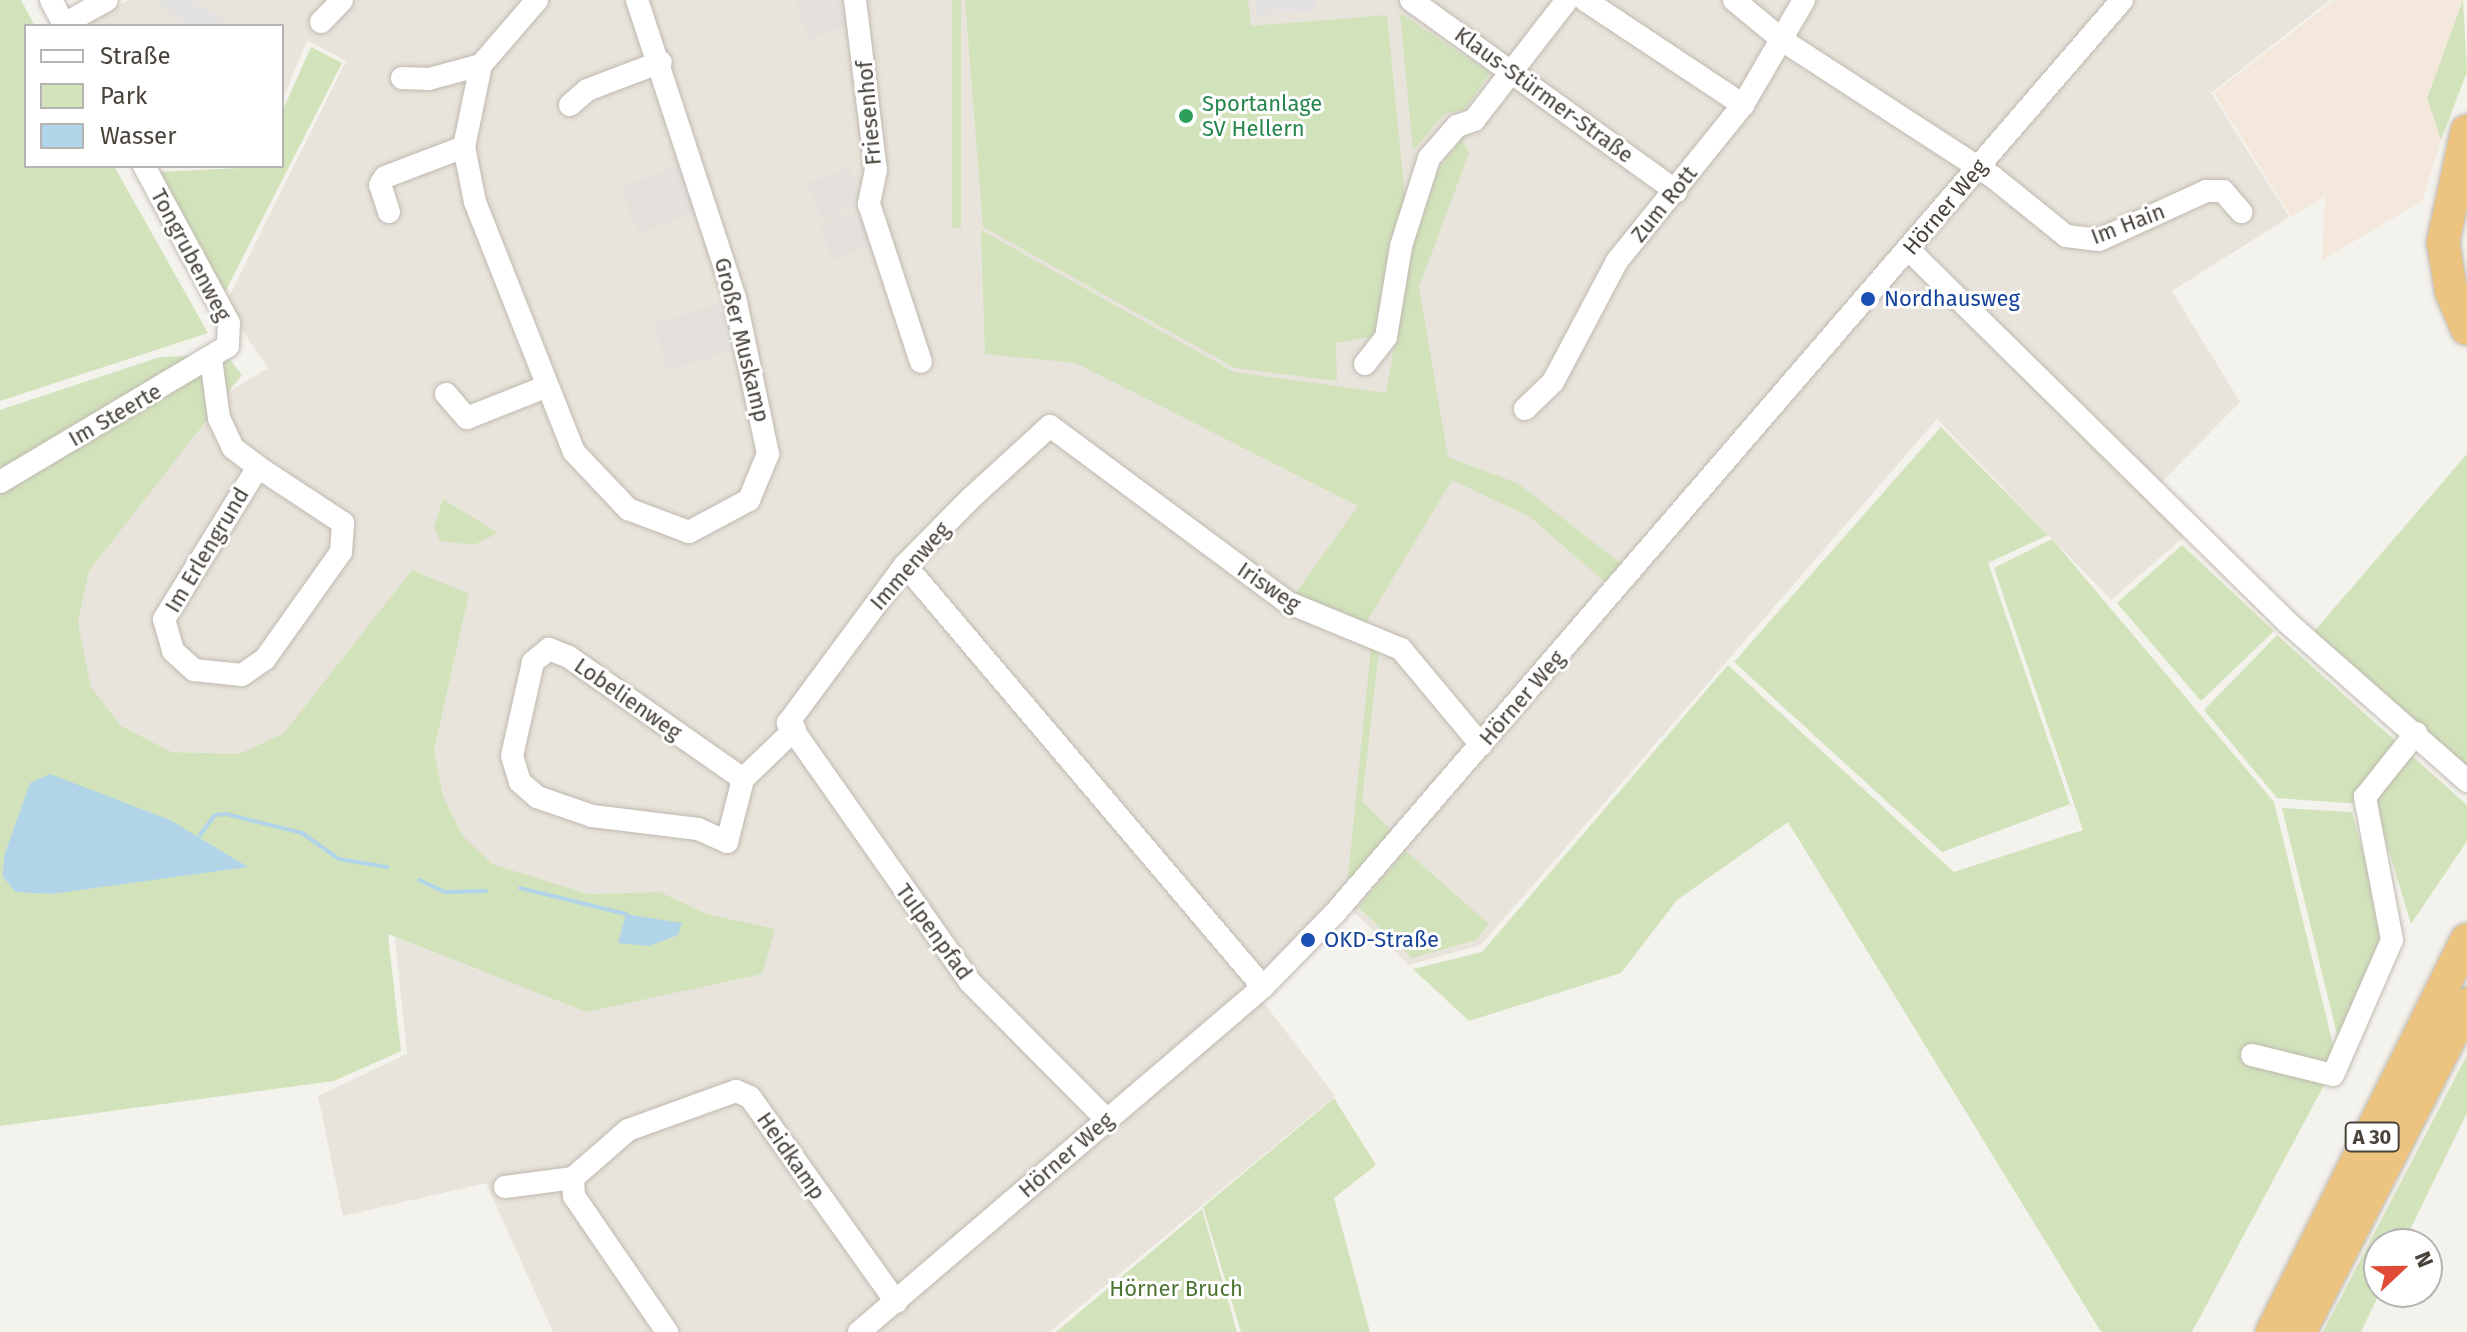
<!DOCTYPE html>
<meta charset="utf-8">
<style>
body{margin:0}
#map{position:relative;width:2467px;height:1332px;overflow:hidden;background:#f4f2ec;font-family:"Fira Sans",sans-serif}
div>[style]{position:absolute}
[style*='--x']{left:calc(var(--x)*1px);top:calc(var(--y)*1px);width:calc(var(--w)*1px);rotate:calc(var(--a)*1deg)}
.residential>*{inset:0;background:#e8e3db}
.commercial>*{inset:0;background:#f3e8db}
.industrial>*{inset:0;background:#e4e1dd;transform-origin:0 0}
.green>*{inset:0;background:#d2e3bb;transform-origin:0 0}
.parking>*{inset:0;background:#e4e2e0}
.water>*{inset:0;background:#b1d4e9}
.stream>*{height:4px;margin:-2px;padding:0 2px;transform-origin:2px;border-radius:2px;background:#b1d4e9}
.roads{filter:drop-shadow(0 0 2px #bfb9b0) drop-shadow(0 0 2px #bfb9b0)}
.minor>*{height:22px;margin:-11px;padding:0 11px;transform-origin:11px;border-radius:11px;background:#fff}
.highway>*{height:32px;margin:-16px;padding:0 16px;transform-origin:16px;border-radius:16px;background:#edc47f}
.dots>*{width:22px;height:22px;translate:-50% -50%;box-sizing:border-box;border:4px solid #fff;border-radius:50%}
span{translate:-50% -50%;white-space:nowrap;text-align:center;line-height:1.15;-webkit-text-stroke:6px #fff;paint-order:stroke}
.shield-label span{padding:2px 6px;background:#fff;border:2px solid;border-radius:6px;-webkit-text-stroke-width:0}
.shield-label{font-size:20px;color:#48423b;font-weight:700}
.street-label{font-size:22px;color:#48423b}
.leisure-label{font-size:22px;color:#27864d}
.left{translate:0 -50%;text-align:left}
.transit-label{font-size:22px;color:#164399}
.park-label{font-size:22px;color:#4e7434}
.legend{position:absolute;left:24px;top:24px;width:260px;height:144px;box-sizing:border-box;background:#fff;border:2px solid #b6b3b1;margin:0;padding:10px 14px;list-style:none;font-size:24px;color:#48423b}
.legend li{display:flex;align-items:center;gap:16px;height:40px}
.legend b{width:40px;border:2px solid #b6b3b1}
.north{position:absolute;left:2363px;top:1228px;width:80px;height:80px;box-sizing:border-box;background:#fff;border:2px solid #b6b3b1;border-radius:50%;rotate:68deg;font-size:22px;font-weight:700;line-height:32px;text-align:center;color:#48423b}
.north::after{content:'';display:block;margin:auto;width:28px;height:36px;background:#e04a37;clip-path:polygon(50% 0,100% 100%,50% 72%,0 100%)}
</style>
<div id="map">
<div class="residential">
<i style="clip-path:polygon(128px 0,2330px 0,2211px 93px,2289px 217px,2172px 291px,2240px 402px,2148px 496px,2186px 535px,2111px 600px,1937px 419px,1481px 945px,1409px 965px,1338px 897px,1251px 986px,1335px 1096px,1049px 1332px,553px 1332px,486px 1183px,343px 1216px,318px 1096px,407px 1054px,395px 937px,586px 1012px,775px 929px,707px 914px,660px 892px,589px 894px,492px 864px,463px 836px,443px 796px,434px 752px,469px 594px,318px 698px,284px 733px,239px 754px,172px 752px,121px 726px,91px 687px,78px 623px,89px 571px,225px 394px,268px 368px,225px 305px,346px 61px,307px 40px,282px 101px,282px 26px,82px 26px)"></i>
</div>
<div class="commercial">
<i style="clip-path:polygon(2334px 0,2463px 0,2427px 97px,2441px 140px,2422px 201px,2322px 260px,2325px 196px,2291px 217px,2214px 93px)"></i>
</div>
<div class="industrial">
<i style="clip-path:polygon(795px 0,844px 0,850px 24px,808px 41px)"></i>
<i style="left:680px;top:165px;width:50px;height:63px;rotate:70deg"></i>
<i style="left:850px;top:167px;width:39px;height:46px;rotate:69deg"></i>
<i style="left:866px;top:207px;width:38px;height:50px;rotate:70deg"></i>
<i style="left:725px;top:302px;width:49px;height:75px;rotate:73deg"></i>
</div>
<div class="green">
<i style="clip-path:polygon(0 0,21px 0,35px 26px,26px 26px,26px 166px,114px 166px,208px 333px,0 401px)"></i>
<i style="left:952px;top:0;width:9px;height:228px"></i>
<i style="clip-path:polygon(965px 0,1248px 0,1251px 26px,1387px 15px,1406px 207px,1380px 335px,1336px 343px,1337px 381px,1235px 368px,983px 227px)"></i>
<i style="clip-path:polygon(2463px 0,2467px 72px,2441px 140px,2427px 98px)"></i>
<i style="clip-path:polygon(1400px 13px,1490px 73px,1465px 109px,1444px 114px,1413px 151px)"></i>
<i style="clip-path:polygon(311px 47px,342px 63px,222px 298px,156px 172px,282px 166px,282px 112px)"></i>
<i style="clip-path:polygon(1462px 139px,1469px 153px,1419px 287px,1448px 457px,1519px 484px,1624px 566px,1607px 584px,1530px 517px,1452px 480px,1366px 623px,1292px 598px,1358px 506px,1076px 363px,985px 354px,981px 230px,1234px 372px,1386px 393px,1411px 253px,1439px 168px)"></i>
<i style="clip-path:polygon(226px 355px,242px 375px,89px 571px,78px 623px,91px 687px,121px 726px,172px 752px,239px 754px,284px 733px,412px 570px,469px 594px,434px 751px,443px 796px,463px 836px,492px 864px,589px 894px,660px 892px,707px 914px,775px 929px,762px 974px,586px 1012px,388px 934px,401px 1051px,334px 1081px,0 1126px,0 410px,160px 357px)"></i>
<i style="clip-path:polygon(1941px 427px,2048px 535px,1988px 563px,2070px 804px,1942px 852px,1734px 662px)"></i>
<i style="clip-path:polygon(2467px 454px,2467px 772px,2311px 635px)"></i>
<i style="clip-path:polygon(443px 499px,498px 533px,474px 545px,440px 541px,434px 528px)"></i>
<i style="clip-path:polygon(2052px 539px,2274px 802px,2337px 1061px,2192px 1332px,2101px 1332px,1788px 822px,1677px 900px,1621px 973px,1469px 1021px,1413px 969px,1482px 952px,1728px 665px,1954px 872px,2083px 830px,1994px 568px)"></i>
<i style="clip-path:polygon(2182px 545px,2274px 631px,2201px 701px,2117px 603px)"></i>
<i style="clip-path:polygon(2277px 635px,2467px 805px,2467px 841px,2411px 924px,2375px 805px,2277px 798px,2204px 710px)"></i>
<i style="clip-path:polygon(1371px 648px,1379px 650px,1362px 801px,1393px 832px,1347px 887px)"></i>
<i style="clip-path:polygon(2282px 808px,2352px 812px,2384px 930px,2339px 1043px)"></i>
<i style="clip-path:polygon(1406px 851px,1489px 924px,1476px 940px,1412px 958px,1358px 907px)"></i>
<i style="clip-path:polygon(2467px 1055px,2467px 1113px,2403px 1244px,2379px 1244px,2380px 1292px,2361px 1332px,2323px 1332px)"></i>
<i style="clip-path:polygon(1334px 1098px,1376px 1165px,1334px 1198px,1370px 1332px,1241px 1332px,1203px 1207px)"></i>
<i style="clip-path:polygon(1202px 1209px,1237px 1332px,1056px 1332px)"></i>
</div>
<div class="parking">
<i style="clip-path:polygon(154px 0,193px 0,234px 26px,185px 26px)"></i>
<i style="clip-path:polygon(1256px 0,1316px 0,1317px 11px,1256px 16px)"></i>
</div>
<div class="water">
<i style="clip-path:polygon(50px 774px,170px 820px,248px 867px,51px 894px,16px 892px,3px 877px,4px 856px,30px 783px)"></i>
<i style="clip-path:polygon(626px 914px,682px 923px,678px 935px,649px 946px,618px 943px)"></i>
</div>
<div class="stream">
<i style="--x:200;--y:835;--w:25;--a:-53"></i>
<i style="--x:215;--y:815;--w:11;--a:-5"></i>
<i style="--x:226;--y:814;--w:78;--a:14"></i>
<i style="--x:302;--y:833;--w:45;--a:35.1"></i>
<i style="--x:339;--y:859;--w:49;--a:9.5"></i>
<i style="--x:419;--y:880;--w:29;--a:25"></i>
<i style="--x:445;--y:892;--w:41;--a:-1.4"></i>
<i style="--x:520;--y:888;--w:109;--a:13.8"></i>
</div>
<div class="roads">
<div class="minor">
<i style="--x:51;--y:0;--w:30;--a:62"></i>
<i style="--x:537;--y:0;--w:86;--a:130.7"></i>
<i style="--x:481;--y:65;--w:84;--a:101.7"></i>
<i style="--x:464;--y:147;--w:56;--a:78.7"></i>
<i style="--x:475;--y:202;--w:269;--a:68.4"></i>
<i style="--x:574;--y:452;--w:79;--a:46.5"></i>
<i style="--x:628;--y:509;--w:65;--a:20.7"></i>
<i style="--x:689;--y:532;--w:68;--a:-28.1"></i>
<i style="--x:749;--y:500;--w:50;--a:-67.6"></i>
<i style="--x:768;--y:454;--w:159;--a:-101.9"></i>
<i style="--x:735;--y:298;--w:314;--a:-108.2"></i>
<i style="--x:855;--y:0;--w:171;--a:83"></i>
<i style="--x:876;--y:170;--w:35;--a:102"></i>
<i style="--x:869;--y:204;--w:166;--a:71.8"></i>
<i style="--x:1411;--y:0;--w:327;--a:35.8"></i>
<i style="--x:1585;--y:0;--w:190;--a:33.6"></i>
<i style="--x:1734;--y:0;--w:66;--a:39.5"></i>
<i style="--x:1785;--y:42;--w:248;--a:33"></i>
<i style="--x:1993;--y:177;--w:94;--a:38.9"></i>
<i style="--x:2066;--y:236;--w:33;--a:7"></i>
<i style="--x:2099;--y:240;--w:118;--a:-24.6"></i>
<i style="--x:2206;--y:191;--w:17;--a:0"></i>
<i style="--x:2223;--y:191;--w:28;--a:49"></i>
<i style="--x:321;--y:22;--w:30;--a:-46"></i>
<i style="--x:64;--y:24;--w:49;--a:-29.2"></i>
<i style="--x:402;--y:78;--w:27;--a:2"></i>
<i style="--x:429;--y:79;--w:54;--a:-15.1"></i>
<i style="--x:570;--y:105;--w:23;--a:-41"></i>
<i style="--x:587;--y:90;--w:79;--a:-20.7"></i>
<i style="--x:389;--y:212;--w:28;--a:-108"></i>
<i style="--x:380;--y:185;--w:9;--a:-58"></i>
<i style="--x:385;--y:177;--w:85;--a:-20.8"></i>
<i style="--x:1909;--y:250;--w:532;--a:44.54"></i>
<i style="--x:2288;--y:623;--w:239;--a:41.4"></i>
<i style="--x:211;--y:359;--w:60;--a:82.3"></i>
<i style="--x:219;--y:418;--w:33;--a:65"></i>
<i style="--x:233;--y:448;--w:31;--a:37"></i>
<i style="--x:258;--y:467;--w:179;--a:121.7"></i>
<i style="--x:164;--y:619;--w:33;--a:74"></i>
<i style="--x:173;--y:651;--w:28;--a:42"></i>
<i style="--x:194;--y:670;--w:48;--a:5.9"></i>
<i style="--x:242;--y:675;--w:28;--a:-35"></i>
<i style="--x:265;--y:659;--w:131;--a:-54.6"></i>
<i style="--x:341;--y:552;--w:29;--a:-86"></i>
<i style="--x:343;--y:523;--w:102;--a:-146.6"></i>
<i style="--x:1365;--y:364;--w:34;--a:-52"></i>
<i style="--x:1386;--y:337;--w:92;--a:-80.6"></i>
<i style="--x:1401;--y:246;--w:92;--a:-72.3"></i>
<i style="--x:1429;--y:158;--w:43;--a:-48.8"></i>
<i style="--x:1457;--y:126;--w:18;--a:-19"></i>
<i style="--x:1474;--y:120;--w:152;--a:-52.2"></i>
<i style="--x:446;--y:394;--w:32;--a:49"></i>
<i style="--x:467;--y:418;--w:84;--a:-21.7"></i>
<i style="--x:1525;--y:409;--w:39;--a:-44"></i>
<i style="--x:1553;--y:382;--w:137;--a:-62.1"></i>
<i style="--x:1617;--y:261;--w:201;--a:-51.1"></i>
<i style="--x:1743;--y:105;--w:121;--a:-59.8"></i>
<i style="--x:0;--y:482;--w:265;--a:-30.8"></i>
<i style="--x:228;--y:346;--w:23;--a:-88"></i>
<i style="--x:229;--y:323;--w:179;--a:-118.4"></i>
<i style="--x:905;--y:565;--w:553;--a:49.69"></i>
<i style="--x:743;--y:779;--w:213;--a:-145"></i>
<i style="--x:569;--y:657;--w:22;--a:-158"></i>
<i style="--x:549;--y:649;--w:21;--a:141"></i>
<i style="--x:533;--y:662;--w:96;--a:102.6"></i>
<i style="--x:512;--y:756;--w:27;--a:73"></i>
<i style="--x:520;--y:782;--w:23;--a:41"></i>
<i style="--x:537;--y:797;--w:58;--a:19.1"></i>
<i style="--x:592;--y:816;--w:107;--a:7"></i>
<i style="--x:698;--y:829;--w:32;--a:24"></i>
<i style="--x:727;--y:842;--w:65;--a:-75.7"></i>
<i style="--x:743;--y:779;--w:72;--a:-43.9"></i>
<i style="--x:2252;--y:1055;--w:83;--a:13.9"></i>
<i style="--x:2333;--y:1075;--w:147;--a:-66.4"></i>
<i style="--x:2392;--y:940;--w:146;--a:-100.7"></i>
<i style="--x:2365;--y:797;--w:82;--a:-51.4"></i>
<i style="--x:1107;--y:1120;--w:194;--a:-134.8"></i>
<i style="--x:970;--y:982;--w:317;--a:-125.1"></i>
<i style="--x:788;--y:723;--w:197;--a:-53.5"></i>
<i style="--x:905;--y:565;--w:93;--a:-45.4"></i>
<i style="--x:970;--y:499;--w:108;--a:-42.4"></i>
<i style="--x:1050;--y:426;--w:295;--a:36.6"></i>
<i style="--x:1287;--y:602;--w:123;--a:22.4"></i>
<i style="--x:1401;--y:649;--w:125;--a:50.2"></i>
<i style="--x:573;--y:1178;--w:18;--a:87"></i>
<i style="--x:574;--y:1196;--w:165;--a:55.6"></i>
<i style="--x:505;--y:1187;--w:69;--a:-7.5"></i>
<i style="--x:573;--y:1178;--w:73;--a:-41.1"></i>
<i style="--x:628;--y:1130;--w:115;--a:-19.9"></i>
<i style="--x:736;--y:1091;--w:15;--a:23"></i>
<i style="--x:750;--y:1097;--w:252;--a:54.5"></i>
<i style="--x:859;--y:1332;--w:531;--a:-40.5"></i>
<i style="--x:1263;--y:987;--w:103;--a:-45.8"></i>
<i style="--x:1335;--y:913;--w:1205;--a:-49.24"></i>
</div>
<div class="highway">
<i style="--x:2467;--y:131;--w:114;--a:102.2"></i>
<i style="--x:2443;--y:242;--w:50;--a:80.7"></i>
<i style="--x:2451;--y:291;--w:41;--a:67.2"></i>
<i style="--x:2272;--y:1332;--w:438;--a:-63.6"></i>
<i style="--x:2300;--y:1332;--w:368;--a:-63"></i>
</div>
</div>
<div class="dots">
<i style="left:1186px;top:116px;background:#2e9e5b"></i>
<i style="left:1868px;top:299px;background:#1a4fb4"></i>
<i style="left:1308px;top:940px;background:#1a4fb4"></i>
</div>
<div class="shield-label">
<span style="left:2372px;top:1137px">A 30</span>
</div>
<div class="street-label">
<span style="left:1544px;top:95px;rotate:36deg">Klaus-Stürmer-Straße</span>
<span style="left:869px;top:113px;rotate:-95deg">Friesenhof</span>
<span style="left:1664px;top:204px;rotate:-51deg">Zum Rott</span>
<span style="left:1945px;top:207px;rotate:-50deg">Hörner Weg</span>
<span style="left:2128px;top:224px;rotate:-21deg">Im Hain</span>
<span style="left:191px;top:255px;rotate:62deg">Tongrubenweg</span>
<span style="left:742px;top:340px;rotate:76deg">Großer Muskamp</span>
<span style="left:115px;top:415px;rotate:-30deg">Im Steerte</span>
<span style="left:207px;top:550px;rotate:-59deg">Im Erlengrund</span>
<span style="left:910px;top:566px;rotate:-49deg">Immenweg</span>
<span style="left:1269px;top:587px;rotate:34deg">Irisweg</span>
<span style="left:1522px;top:698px;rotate:-49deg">Hörner Weg</span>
<span style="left:628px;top:699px;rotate:35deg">Lobelienweg</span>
<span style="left:934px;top:932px;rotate:54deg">Tulpenpfad</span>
<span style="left:1066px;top:1155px;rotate:-41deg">Hörner Weg</span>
<span style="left:791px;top:1156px;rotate:55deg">Heidkamp</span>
</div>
<div class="leisure-label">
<span class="left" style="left:1202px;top:116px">Sportanlage<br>SV Hellern</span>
</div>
<div class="transit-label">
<span class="left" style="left:1884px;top:299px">Nordhausweg</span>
<span class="left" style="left:1324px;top:940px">OKD-Straße</span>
</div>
<div class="park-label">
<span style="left:1176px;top:1289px">Hörner Bruch</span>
</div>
<ul class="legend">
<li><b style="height:10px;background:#fff"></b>Straße</li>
<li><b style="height:22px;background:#d2e3bb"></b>Park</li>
<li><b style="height:22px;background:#b1d4e9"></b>Wasser</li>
</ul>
<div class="north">N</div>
</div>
